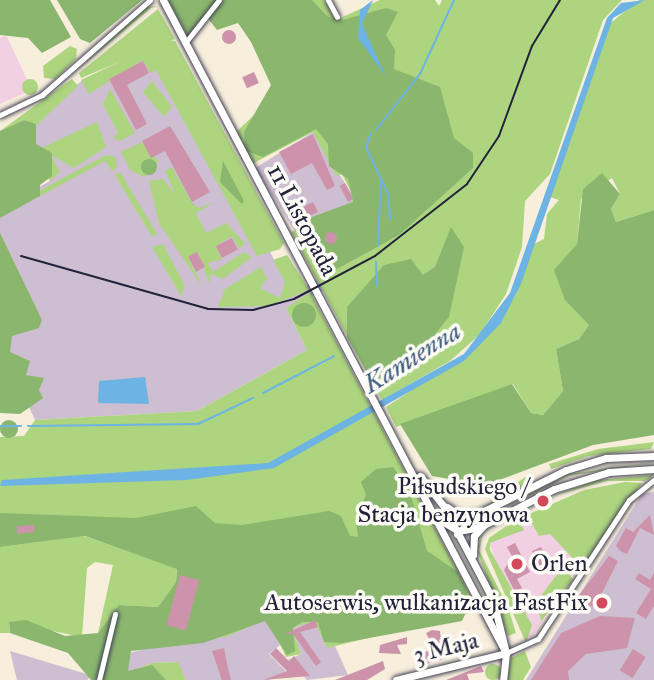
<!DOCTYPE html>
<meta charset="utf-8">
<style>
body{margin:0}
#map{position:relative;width:654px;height:680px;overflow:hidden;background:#f7eedc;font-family:"IM FELL Great Primer",serif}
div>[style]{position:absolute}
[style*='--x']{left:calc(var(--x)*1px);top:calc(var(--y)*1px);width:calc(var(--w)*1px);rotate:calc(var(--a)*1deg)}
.built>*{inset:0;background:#f1d0e3}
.industrial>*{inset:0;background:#cebed1;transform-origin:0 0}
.green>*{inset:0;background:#add57f;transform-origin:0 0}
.round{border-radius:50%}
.forest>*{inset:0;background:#8ab66e}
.water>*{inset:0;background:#6db3e3}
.stream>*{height:2px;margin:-1px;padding:0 1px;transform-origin:1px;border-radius:1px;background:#6db3e3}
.building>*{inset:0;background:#cd93aa;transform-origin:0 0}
.roads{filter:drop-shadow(0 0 2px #424153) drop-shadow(0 0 2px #424153)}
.minor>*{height:5px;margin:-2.5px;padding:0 2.5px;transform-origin:2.5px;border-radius:2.5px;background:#fff}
.tertiary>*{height:7px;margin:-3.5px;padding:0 3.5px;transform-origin:3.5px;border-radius:3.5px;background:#fff}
.rail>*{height:2px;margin:-1px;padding:0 1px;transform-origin:1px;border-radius:1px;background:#22223b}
.dots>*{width:19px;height:19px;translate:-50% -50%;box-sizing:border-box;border:4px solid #fdfcf7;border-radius:50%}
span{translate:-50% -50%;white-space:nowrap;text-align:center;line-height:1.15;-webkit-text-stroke:7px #fdfcf7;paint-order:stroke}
.street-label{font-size:24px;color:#22223b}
.poi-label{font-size:24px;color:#22223b}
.right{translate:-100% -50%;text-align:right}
.left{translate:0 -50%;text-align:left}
.water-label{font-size:26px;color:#405c7e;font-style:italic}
</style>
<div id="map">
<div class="built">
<i style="clip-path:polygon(6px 35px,32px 90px,0 104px,0 38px)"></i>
<i style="clip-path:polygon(536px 511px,577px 564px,533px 636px,524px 639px,489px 542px)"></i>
</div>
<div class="industrial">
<i style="clip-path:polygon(159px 44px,292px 293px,323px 277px,381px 264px,286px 308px,307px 350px,197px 411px,35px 420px,0 345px,0 208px,50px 181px,30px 134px,51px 106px,84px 79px)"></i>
<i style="left:313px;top:132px;width:80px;height:68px;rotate:58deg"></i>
<i style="clip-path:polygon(654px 492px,654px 680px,526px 680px,642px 494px)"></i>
<i style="clip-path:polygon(268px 618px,280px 645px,269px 654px,286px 671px,269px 680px,186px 680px,177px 662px,152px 663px,113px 679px,121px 655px)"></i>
<i style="clip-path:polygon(314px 621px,327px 647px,335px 646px,348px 675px,307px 680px,288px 660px,301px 654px,292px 628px)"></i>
<i style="clip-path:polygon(10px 651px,90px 675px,88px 680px,17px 680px)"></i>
</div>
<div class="green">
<i style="clip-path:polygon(293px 0,324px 0,336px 20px,380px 0,435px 0,439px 6px,442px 0,622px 0,603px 20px,550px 174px,525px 201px,522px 247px,506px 294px,480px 334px,450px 361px,382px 400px,291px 232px,355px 200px,342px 174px,336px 176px,313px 132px,250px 165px,234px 134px,291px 80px)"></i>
<i style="clip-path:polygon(639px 0,654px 0,654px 210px,616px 222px,611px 209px,620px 194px,612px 178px,581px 199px,577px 244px,561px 286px,589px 325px,579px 339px,556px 349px,563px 391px,543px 415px,531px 413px,513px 384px,396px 427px,386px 407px,476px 348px,515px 296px,532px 245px,544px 239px,547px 214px,559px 200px,550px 197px,608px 25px)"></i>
<i style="clip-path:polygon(159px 6px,151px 8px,79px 69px,145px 7px)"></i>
<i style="clip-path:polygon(158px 9px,175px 39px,81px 78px,79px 73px)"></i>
<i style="clip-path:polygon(166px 40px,175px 41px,284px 243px,280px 249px,257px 256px,156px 70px,150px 73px,143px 60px,89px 94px,81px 80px)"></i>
<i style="clip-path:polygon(70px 46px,77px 49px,76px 59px,55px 79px,44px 78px,43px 66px)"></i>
<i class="round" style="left:22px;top:79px;width:16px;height:16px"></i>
<i style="clip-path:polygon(72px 79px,78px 86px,37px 125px,24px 120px,0 131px)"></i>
<i style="clip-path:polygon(152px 81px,172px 107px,164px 117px,143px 92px)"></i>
<i style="clip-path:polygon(110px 89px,135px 133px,120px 141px,113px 138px,118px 133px,103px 104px)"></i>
<i style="clip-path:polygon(97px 122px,106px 147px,74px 168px,51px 155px,60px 172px,50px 181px,35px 151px)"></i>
<i style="clip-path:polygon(142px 142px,159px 161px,144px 177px,130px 170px,121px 152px)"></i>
<i style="clip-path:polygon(106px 155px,116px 157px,117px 168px,112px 171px,105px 161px,40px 196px,39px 191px)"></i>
<i style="clip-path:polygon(172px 167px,192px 203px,199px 208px,215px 202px,196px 213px,206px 233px,226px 223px,245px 243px,239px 249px,232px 236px,216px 246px,222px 259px,208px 263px,213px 272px,244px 252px,252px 257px,223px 279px,210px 274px,209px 284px,198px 252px,188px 257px,203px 288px,159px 223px,149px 181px,163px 179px,175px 195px,165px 171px)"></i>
<i style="left:120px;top:172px;width:72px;height:6px;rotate:59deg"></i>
<i style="clip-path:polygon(163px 244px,185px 286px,181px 296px,152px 247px)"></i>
<i style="clip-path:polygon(287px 255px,309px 290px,269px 306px,218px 307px,225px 289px,261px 267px,267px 279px,260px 288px,280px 298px,285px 282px,273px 260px)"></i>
<i style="clip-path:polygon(310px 292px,479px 611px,327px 648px,314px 621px,292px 628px,301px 654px,286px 657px,268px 618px,226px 637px,152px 643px,121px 654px,112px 679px,152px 663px,178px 662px,186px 680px,100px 680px,115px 614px,191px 632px,208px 571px,85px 533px,0 538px,0 437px,24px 436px,35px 420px,197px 411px,307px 350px,286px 308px)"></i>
<i style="clip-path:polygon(654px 442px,651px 449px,589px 456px,551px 469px,549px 464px,598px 449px)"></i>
<i style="clip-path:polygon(654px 462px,568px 476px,482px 519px,569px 474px)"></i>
<i style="left:529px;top:474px;width:5px;height:63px;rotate:53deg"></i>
<i style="clip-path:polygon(654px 475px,645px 481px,607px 481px,553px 496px,597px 480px)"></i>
<i style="clip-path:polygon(625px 482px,642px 483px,582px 568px,550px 534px,539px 536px,527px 515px,584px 490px)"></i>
<i style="clip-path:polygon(518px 518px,524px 530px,490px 543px,490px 550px,532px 625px,526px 643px,485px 549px,489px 538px)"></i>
<i style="clip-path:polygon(484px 530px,479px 550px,508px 607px,516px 633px,508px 636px,477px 550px)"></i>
<i style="clip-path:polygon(84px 536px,177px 568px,176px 582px,158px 607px,120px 605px,98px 633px,113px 565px,95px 562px,87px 568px,82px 637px,9px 622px,10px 633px,0 633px,0 547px)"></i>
<i style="clip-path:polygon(564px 565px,573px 580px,541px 621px,537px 601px)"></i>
<i style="clip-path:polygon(525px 651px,531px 667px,523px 680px,507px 680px,511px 658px)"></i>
<i class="round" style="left:485px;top:664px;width:16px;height:16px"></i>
</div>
<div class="forest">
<i style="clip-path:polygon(0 0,50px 0,71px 37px,42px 53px,28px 38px,0 35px)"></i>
<i style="clip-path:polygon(57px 0,142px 0,90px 43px,80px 39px)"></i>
<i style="clip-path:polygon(168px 0,312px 0,328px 17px,343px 20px,386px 8px,398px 12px,386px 35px,395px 50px,394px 69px,440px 87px,454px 138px,473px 153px,473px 168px,399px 235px,335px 270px,318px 270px,298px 222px,353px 202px,348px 179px,329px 166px,328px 144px,316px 129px,263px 157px,246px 151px,244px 132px,271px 85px,251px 42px,238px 23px,217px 30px,206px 16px,188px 37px)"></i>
<i style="clip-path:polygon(24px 120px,36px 124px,36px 144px,52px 153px,52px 176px,40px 185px,40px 196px,0 218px,0 131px)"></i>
<i class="round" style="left:141px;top:159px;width:16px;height:16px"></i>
<i style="clip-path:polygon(223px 161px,244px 201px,242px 204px,220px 182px)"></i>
<i style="clip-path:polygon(602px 173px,620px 194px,611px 209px,616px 222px,654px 210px,654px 435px,593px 445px,486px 485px,432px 476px,400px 424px,512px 384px,531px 413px,543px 415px,563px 391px,556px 349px,579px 339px,589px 325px,565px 300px,554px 270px,577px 244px,583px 189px)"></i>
<i style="clip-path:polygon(451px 227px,464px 247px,449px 317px,410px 365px,373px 383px,347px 337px,347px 307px,384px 265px,411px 259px,423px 275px,435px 267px)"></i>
<i style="clip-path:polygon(0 233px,42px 320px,39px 328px,12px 336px,10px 352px,30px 361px,26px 375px,44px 378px,39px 390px,43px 398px,20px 414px,0 413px)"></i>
<i class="round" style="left:292px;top:303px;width:24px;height:24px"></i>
<i class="round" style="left:0;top:420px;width:18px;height:18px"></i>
<i style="clip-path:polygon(393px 467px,409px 489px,427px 551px,458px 572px,464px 584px,470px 604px,462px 621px,342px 643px,324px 642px,318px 622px,302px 622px,293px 628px,295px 651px,287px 655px,265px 621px,203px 643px,131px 651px,128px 671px,152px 665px,166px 680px,91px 680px,68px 653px,10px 633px,9px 622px,26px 620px,65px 636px,98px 633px,119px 605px,158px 607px,176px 582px,177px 569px,85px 536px,0 547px,0 513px,136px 518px,196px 506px,215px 523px,242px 525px,329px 511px,341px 516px,350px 536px,358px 537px,356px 519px,366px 495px,361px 482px,376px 469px)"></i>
</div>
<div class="water">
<i style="clip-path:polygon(373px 0,362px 24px,386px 77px,358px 38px,360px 10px)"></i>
<i style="clip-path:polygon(645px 0,613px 18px,521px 284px,501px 323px,464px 361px,274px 468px,187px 480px,0 486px,2px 480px,268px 463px,464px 354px,510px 293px,607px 18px,621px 3px)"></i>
<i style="clip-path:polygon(145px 377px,149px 404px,98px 403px,99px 381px)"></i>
</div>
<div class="stream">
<i style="--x:376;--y:130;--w:71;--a:-51.8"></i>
<i style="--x:420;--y:74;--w:81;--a:-65.3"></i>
<i style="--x:371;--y:133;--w:15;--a:110"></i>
<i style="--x:366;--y:147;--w:52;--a:64.9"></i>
<i style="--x:388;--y:194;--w:25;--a:85"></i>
<i style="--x:378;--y:246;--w:65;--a:-87.4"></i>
<i style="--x:376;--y:262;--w:23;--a:88"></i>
<i style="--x:263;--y:393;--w:80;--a:-27.5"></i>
<i style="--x:0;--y:426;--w:21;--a:0"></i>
<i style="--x:28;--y:426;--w:170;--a:-0.7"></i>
<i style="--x:198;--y:424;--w:61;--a:-25.3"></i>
</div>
<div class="building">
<i class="round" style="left:222px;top:30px;width:14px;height:14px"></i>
<i style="clip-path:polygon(143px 61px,149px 73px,127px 85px,147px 124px,136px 130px,109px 79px)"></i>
<i style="left:254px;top:72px;width:12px;height:13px;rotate:66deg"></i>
<i style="clip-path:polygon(170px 126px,210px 192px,192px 202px,165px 151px,151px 158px,142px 141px)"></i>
<i style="clip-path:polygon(313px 134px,335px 186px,327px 190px,312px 163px,291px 174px,279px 152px)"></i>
<i style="left:345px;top:183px;width:18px;height:6px;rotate:63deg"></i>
<i style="left:313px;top:202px;width:11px;height:24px;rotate:63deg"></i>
<i class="round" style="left:325px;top:232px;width:12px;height:12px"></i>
<i style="left:232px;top:238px;width:13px;height:18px;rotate:63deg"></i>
<i style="left:197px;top:252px;width:17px;height:10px;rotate:62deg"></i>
<i style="clip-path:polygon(650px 515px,654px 535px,640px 528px,627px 554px,622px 552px,616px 546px,626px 528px,633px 532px)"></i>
<i style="clip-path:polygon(34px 525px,34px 532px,17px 534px,17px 526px)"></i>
<i style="clip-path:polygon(515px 543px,530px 572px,517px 579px,522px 588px,515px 592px,504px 570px,512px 556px,507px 547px)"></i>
<i style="left:541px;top:547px;width:21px;height:10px;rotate:65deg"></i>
<i style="clip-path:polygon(609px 556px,618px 561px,600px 597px,608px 601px,602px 612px,577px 598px)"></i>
<i style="clip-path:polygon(639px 573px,650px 580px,654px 573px,654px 606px,646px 619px,636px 613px,651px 589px,635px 579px)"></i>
<i style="left:180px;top:575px;width:20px;height:52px;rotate:15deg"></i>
<i style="clip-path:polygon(600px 616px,635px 618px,627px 648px,586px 654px,568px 671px,569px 680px,531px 680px,561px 633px)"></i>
<i style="clip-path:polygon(315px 620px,318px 627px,300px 632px,321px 662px,316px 666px,293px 634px,285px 634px)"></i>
<i style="clip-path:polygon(432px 630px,440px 631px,442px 647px,475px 640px,477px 649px,423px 665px,419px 654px,434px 649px,426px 633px)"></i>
<i style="clip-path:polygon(407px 637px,407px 644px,397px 645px,401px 654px,379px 653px,380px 645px)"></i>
<i style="clip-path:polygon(224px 648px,227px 664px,231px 680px,222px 680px,212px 651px)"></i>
<i style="clip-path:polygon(276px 648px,289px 661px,294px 656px,310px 676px,263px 680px,287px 671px,270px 654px)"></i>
<i style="left:633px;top:649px;width:15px;height:25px;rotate:32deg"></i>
<i style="clip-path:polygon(383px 661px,385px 669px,367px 680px,335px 680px)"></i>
<i style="clip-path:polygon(481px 666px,484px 672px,467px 674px,469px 680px,446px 680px)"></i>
</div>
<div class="roads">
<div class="minor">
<i style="--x:328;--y:0;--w:19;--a:62"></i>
<i style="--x:185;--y:43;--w:55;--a:-51.7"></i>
<i style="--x:0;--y:115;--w:47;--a:-25.5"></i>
<i style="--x:42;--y:95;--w:144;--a:-41.3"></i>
<i style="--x:506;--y:653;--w:35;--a:-24"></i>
<i style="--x:538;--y:639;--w:166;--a:-56.8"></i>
<i style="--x:629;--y:500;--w:32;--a:-39"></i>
<i style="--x:99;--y:680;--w:68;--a:-76.4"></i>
</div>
<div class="tertiary">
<i style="--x:163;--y:0;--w:738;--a:62.29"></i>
<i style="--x:420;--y:476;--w:37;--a:52"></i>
<i style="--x:443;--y:505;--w:107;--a:62.2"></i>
<i style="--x:493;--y:600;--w:55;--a:76.2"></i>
<i style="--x:506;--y:653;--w:27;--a:96"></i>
<i style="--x:447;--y:507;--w:17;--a:33"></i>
<i style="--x:461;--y:516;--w:16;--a:-7"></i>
<i style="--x:440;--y:520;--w:21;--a:31"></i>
<i style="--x:458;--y:531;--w:22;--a:-10"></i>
<i style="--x:457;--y:534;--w:29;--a:-44"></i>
<i style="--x:478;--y:514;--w:98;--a:-26.6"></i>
<i style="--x:566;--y:470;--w:42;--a:-16.7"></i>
<i style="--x:606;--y:458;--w:48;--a:-2.4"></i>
<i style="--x:473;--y:555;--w:19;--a:-87"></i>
<i style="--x:474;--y:536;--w:15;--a:-48"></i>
<i style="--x:484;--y:525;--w:79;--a:-27.2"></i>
<i style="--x:554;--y:489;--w:58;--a:-17.2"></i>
<i style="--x:609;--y:472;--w:45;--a:-3.8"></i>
<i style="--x:396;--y:680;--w:113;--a:-13.8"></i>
</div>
</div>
<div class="rail">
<i style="--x:21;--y:256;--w:194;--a:15.8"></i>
<i style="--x:208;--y:309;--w:45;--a:1.3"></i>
<i style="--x:253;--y:310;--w:42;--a:-15"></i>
<i style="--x:294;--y:299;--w:92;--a:-28"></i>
<i style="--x:375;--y:256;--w:117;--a:-38"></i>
<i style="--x:467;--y:184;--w:58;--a:-56.3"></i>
<i style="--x:499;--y:136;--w:96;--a:-69.9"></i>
<i style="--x:532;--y:46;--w:54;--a:-58.7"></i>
</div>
<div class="dots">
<i style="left:543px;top:501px;background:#d1495b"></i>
<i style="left:517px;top:564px;background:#d1495b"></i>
<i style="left:602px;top:603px;background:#d1495b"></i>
</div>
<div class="street-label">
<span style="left:302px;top:220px;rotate:62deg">11 Listopada</span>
<span style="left:446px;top:648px;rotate:-14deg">3 Maja</span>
</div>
<div class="poi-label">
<span class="right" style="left:529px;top:501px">Piłsudskiego /<br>Stacja benzynowa</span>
<span class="left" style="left:531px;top:564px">Orlen</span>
<span class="right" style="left:588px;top:603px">Autoserwis, wulkanizacja FastFix</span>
</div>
<div class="water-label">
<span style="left:412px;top:358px;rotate:-32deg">Kamienna</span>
</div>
</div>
